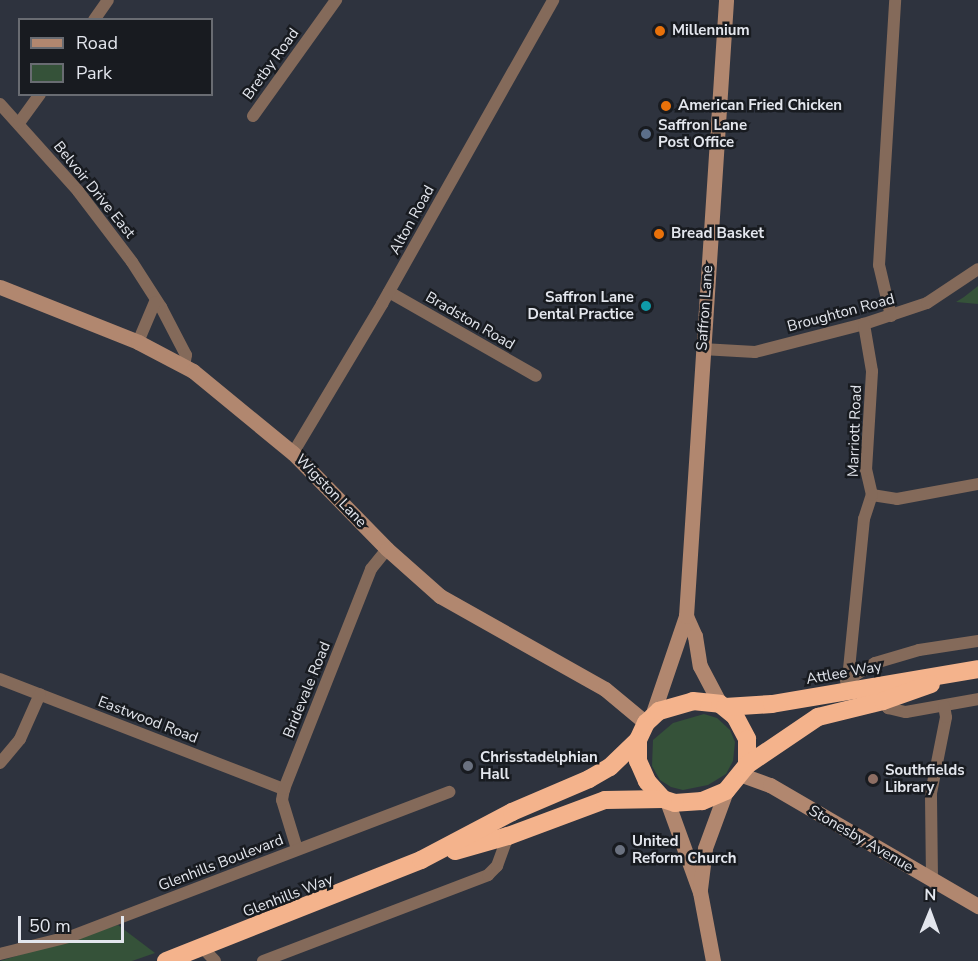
<!DOCTYPE html>
<style>
body{margin:0}
#map{position:relative;width:978px;height:961px;overflow:hidden;background:#2e333e;font-family:"Nunito Sans",sans-serif}
div>[style]{position:absolute}
[style*='--x']{left:calc(var(--x)*1px);top:calc(var(--y)*1px);width:calc(var(--w)*1px);rotate:calc(var(--a)*1deg)}
.green>*{inset:0;background:#355239}
.street>*{height:12px;margin:-6px;padding:0 6px;transform-origin:6px;border-radius:6px;background:#846a5a}
.secondary>*{height:15px;margin:-7.5px;padding:0 7.5px;transform-origin:7.5px;border-radius:7.5px;background:#b1876f}
.highway>*{height:18px;margin:-9px;padding:0 9px;transform-origin:9px;border-radius:9px;background:#f4b38c}
.dots>*{width:16px;height:16px;translate:-50% -50%;box-sizing:border-box;border:3px solid #181b20;border-radius:50%}
span{translate:-50% -50%;white-space:nowrap;text-align:center;line-height:1.15;-webkit-text-stroke:5px #181b20;paint-order:stroke}
.poi-label{font-size:15px;color:#e3e6ed;font-weight:700}
.left{translate:0 -50%;text-align:left}
.right{translate:-100% -50%;text-align:right}
.street-label{font-size:15px;color:#e3e6ed}
.legend{position:absolute;left:18px;top:18px;width:195px;height:78px;box-sizing:border-box;background:#181b20;border:2px solid #696c72;margin:0;padding:8px 10px;list-style:none;font-size:18px;color:#e3e6ed}
.legend li{display:flex;align-items:center;gap:12px;height:30px}
.legend b{width:30px;border:2px solid #696c72}
.north{position:absolute;left:900px;top:883px;width:60px;height:60px;-webkit-text-stroke:4px #181b20;paint-order:stroke;rotate:1deg;font-size:16px;font-weight:700;line-height:24px;text-align:center;color:#e3e6ed}
.north::after{content:'';display:block;margin:auto;width:21px;height:27px;background:#e3e6ed;clip-path:polygon(50% 0,100% 100%,50% 72%,0 100%)}
.scale{position:absolute;left:18px;top:916px;width:106px;height:27px;box-sizing:border-box;border:3px solid #e3e6ed;border-top:0;padding-left:8px;font-size:18px;line-height:21px;white-space:nowrap;color:#e3e6ed;-webkit-text-stroke:4px #181b20;paint-order:stroke}
</style>
<div id="map">
<div class="green">
<i style="clip-path:polygon(978px 286px,978px 304px,956px 302px,964px 297px)"></i>
<i style="clip-path:polygon(704px 714px,717px 718px,730px 730px,735px 742px,733px 761px,726px 774px,708px 785px,683px 790px,671px 787px,660px 780px,652px 766px,653px 740px,673px 723px)"></i>
<i style="clip-path:polygon(118px 925px,155px 953px,132px 961px,0 961px)"></i>
</div>
<div class="street">
<i style="--x:94;--y:20;--w:24;--a:-55"></i>
<i style="--x:0;--y:104;--w:117;--a:48.1"></i>
<i style="--x:78;--y:191;--w:89;--a:52.7"></i>
<i style="--x:132;--y:262;--w:54;--a:57.2"></i>
<i style="--x:161;--y:307;--w:54;--a:62.5"></i>
<i style="--x:186;--y:355;--w:11;--a:100"></i>
<i style="--x:253;--y:116;--w:143;--a:-54.4"></i>
<i style="--x:19;--y:123;--w:36;--a:-54"></i>
<i style="--x:389;--y:292;--w:169;--a:29.7"></i>
<i style="--x:891;--y:316;--w:52;--a:-103.2"></i>
<i style="--x:879;--y:265;--w:265;--a:-86.5"></i>
<i style="--x:138;--y:342;--w:43;--a:-67"></i>
<i style="--x:702;--y:349;--w:53;--a:3.2"></i>
<i style="--x:755;--y:352;--w:113;--a:-14.4"></i>
<i style="--x:864;--y:324;--w:66;--a:-18.4"></i>
<i style="--x:927;--y:303;--w:61;--a:-33.7"></i>
<i style="--x:293;--y:453;--w:174;--a:-59.1"></i>
<i style="--x:382;--y:304;--w:349;--a:-60.6"></i>
<i style="--x:872;--y:495;--w:25;--a:9"></i>
<i style="--x:897;--y:499;--w:82;--a:-10.5"></i>
<i style="--x:0;--y:679;--w:305;--a:21.2"></i>
<i style="--x:848;--y:679;--w:161;--a:-84.3"></i>
<i style="--x:864;--y:519;--w:25;--a:-72"></i>
<i style="--x:872;--y:495;--w:26;--a:-103"></i>
<i style="--x:866;--y:470;--w:99;--a:-86.5"></i>
<i style="--x:872;--y:371;--w:48;--a:-99.7"></i>
<i style="--x:846;--y:681;--w:34;--a:-32"></i>
<i style="--x:875;--y:663;--w:46;--a:-16.5"></i>
<i style="--x:919;--y:650;--w:60;--a:-8.7"></i>
<i style="--x:883;--y:701;--w:9;--a:54"></i>
<i style="--x:888;--y:708;--w:18;--a:13"></i>
<i style="--x:906;--y:712;--w:73;--a:-10.2"></i>
<i style="--x:0;--y:763;--w:31;--a:-50"></i>
<i style="--x:20;--y:739;--w:49;--a:-66"></i>
<i style="--x:297;--y:849;--w:51;--a:-107"></i>
<i style="--x:282;--y:800;--w:11;--a:-80"></i>
<i style="--x:284;--y:789;--w:237;--a:-68.4"></i>
<i style="--x:371;--y:569;--w:26;--a:-51"></i>
<i style="--x:932;--y:879;--w:86;--a:-90.7"></i>
<i style="--x:931;--y:793;--w:77;--a:-78.8"></i>
<i style="--x:946;--y:717;--w:11;--a:-100"></i>
<i style="--x:202;--y:947;--w:19;--a:47"></i>
<i style="--x:0;--y:954;--w:74;--a:-14"></i>
<i style="--x:72;--y:936;--w:404;--a:-20.9"></i>
<i style="--x:263;--y:961;--w:241;--a:-20.9"></i>
<i style="--x:488;--y:875;--w:13;--a:-45"></i>
<i style="--x:497;--y:866;--w:32;--a:-70"></i>
</div>
<div class="secondary">
<i style="--x:0;--y:287;--w:149;--a:21.7"></i>
<i style="--x:138;--y:342;--w:62;--a:27.8"></i>
<i style="--x:193;--y:371;--w:129;--a:39.4"></i>
<i style="--x:293;--y:453;--w:134;--a:45.6"></i>
<i style="--x:387;--y:549;--w:71;--a:41.6"></i>
<i style="--x:440;--y:596;--w:189;--a:29.4"></i>
<i style="--x:605;--y:689;--w:53;--a:39.7"></i>
<i style="--x:686;--y:616;--w:22;--a:66"></i>
<i style="--x:695;--y:636;--w:30;--a:81"></i>
<i style="--x:700;--y:666;--w:43;--a:62.2"></i>
<i style="--x:652;--y:716;--w:106;--a:-71.2"></i>
<i style="--x:686;--y:616;--w:617;--a:-86.28"></i>
<i style="--x:742;--y:775;--w:30;--a:20"></i>
<i style="--x:770;--y:785;--w:241;--a:30.2"></i>
<i style="--x:667;--y:801;--w:97;--a:70.1"></i>
<i style="--x:700;--y:892;--w:70;--a:79.3"></i>
<i style="--x:700;--y:889;--w:41;--a:-83"></i>
<i style="--x:705;--y:848;--w:61;--a:-69.8"></i>
</div>
<div class="highway">
<i style="--x:693;--y:701;--w:27;--a:6"></i>
<i style="--x:720;--y:704;--w:19;--a:39"></i>
<i style="--x:735;--y:716;--w:26;--a:62"></i>
<i style="--x:747;--y:739;--w:26;--a:90"></i>
<i style="--x:747;--y:765;--w:33;--a:129"></i>
<i style="--x:726;--y:791;--w:26;--a:157"></i>
<i style="--x:702;--y:801;--w:27;--a:176"></i>
<i style="--x:675;--y:803;--w:13;--a:-162"></i>
<i style="--x:663;--y:799;--w:24;--a:-132"></i>
<i style="--x:647;--y:781;--w:22;--a:-114"></i>
<i style="--x:638;--y:761;--w:21;--a:-90"></i>
<i style="--x:638;--y:740;--w:19;--a:-65"></i>
<i style="--x:646;--y:723;--w:18;--a:-43"></i>
<i style="--x:659;--y:711;--w:35;--a:-16"></i>
<i style="--x:725;--y:707;--w:47;--a:-3.7"></i>
<i style="--x:772;--y:704;--w:209;--a:-9.6"></i>
<i style="--x:747;--y:765;--w:86;--a:-34.1"></i>
<i style="--x:818;--y:717;--w:67;--a:-13.8"></i>
<i style="--x:883;--y:701;--w:51;--a:-19.5"></i>
<i style="--x:455;--y:851;--w:55;--a:-15.8"></i>
<i style="--x:508;--y:836;--w:103;--a:-20.4"></i>
<i style="--x:605;--y:800;--w:58;--a:-1"></i>
<i style="--x:166;--y:961;--w:274;--a:-21.6"></i>
<i style="--x:421;--y:860;--w:103;--a:-27.8"></i>
<i style="--x:512;--y:812;--w:84;--a:-23.2"></i>
<i style="--x:589;--y:779;--w:24;--a:-30"></i>
<i style="--x:610;--y:767;--w:39;--a:-44"></i>
</div>
<div class="dots">
<i style="left:660px;top:31px;background:#e8710a"></i>
<i style="left:666px;top:106px;background:#e8710a"></i>
<i style="left:646px;top:134px;background:#5c6f8a"></i>
<i style="left:659px;top:234px;background:#e8710a"></i>
<i style="left:646px;top:306px;background:#0f9aa8"></i>
<i style="left:468px;top:766px;background:#6b7280"></i>
<i style="left:873px;top:779px;background:#8d6e63"></i>
<i style="left:620px;top:850px;background:#6b7280"></i>
</div>
<div class="poi-label">
<span class="left" style="left:672px;top:31px">Millennium</span>
<span class="left" style="left:678px;top:106px">American Fried Chicken</span>
<span class="left" style="left:658px;top:134px">Saffron Lane<br>Post Office</span>
<span class="left" style="left:671px;top:234px">Bread Basket</span>
<span class="right" style="left:634px;top:306px">Saffron Lane<br>Dental Practice</span>
<span class="left" style="left:480px;top:766px">Chrisstadelphian<br>Hall</span>
<span class="left" style="left:885px;top:779px">Southfields<br>Library</span>
<span class="left" style="left:632px;top:850px">United<br>Reform Church</span>
</div>
<div class="street-label">
<span style="left:271px;top:64px;rotate:-54deg">Bretby Road</span>
<span style="left:94px;top:190px;rotate:51deg">Belvoir Drive East</span>
<span style="left:412px;top:220px;rotate:-61deg">Alton Road</span>
<span style="left:705px;top:308px;rotate:-86deg">Saffron Lane</span>
<span style="left:841px;top:313px;rotate:-15deg">Broughton Road</span>
<span style="left:470px;top:321px;rotate:30deg">Bradston Road</span>
<span style="left:855px;top:431px;rotate:-88deg">Marriott Road</span>
<span style="left:331px;top:491px;rotate:46deg">Wigston Lane</span>
<span style="left:844px;top:673px;rotate:-10deg">Attlee Way</span>
<span style="left:307px;top:690px;rotate:-68deg">Bridevale Road</span>
<span style="left:148px;top:720px;rotate:21deg">Eastwood Road</span>
<span style="left:861px;top:839px;rotate:30deg">Stonesby Avenue</span>
<span style="left:221px;top:863px;rotate:-21deg">Glenhills Boulevard</span>
<span style="left:288px;top:896px;rotate:-21deg">Glenhills Way</span>
</div>
<ul class="legend">
<li><b style="height:8px;background:#b1876f"></b>Road</li>
<li><b style="height:16px;background:#355239"></b>Park</li>
</ul>
<div class="north">N</div>
<div class="scale">50 m</div>
</div>
